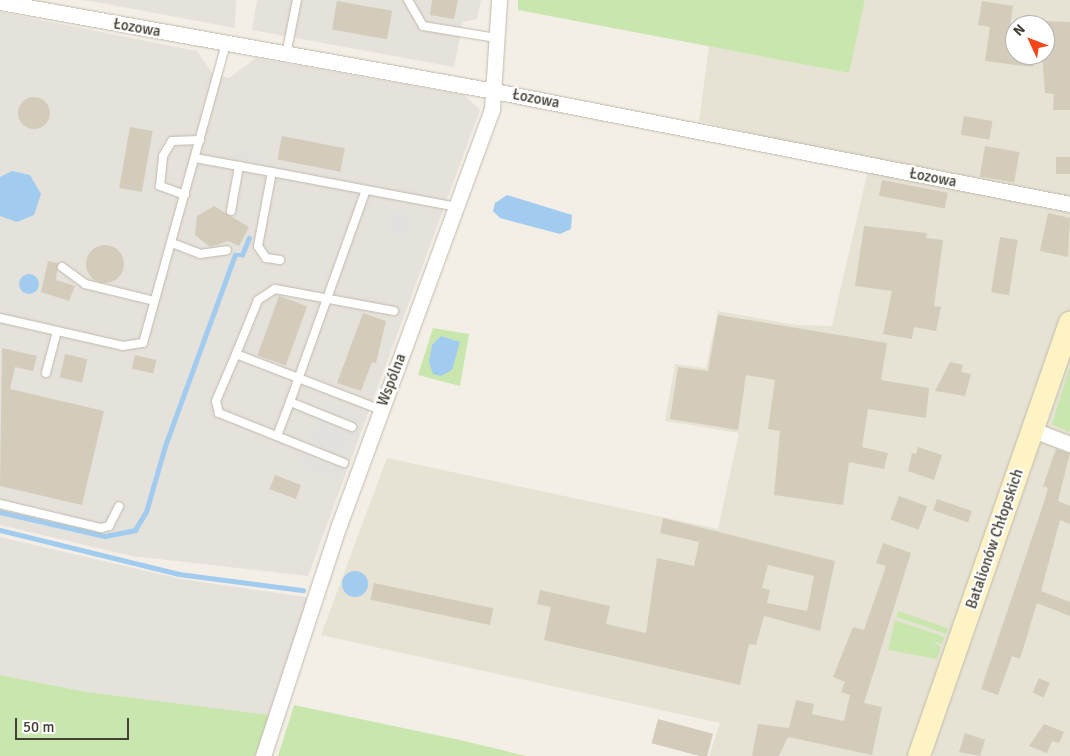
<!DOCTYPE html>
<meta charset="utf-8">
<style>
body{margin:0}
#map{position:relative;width:1070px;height:756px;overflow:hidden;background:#f3efe6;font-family:Signika,sans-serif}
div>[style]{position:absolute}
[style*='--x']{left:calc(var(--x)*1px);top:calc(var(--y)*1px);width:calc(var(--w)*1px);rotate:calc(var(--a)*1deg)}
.residential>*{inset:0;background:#e6e2d4}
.industrial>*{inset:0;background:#e5e1db}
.green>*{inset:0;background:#cae6af;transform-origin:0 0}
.parking>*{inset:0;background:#e3e1de;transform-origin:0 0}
.round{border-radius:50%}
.water>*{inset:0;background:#a2ccef}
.stream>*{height:4.5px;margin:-2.25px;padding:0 2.25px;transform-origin:2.25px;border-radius:2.25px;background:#a2ccef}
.building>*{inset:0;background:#d4ccbb;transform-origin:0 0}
.roads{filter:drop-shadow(0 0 1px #c1baab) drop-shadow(0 0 1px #c1baab)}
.lane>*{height:8px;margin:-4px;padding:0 4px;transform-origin:4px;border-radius:4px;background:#fff}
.street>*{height:15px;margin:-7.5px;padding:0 7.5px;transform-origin:7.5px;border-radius:7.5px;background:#fff}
.secondary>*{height:22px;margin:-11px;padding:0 11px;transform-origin:11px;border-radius:11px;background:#fef3c5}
span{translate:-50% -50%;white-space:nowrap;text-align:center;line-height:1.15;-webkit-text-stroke:4.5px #fff;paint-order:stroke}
.street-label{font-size:15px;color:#454035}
.north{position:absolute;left:1005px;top:15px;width:50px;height:50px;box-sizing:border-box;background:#fff;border:1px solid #b5b3ae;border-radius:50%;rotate:313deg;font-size:14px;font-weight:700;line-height:20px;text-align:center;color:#454035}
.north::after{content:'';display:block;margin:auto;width:18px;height:22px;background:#f64619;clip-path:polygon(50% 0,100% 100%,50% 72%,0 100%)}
.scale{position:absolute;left:15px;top:718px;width:114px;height:22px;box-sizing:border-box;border:2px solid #454035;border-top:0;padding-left:6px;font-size:15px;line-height:18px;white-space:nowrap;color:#454035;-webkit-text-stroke:4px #fff;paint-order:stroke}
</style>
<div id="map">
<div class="residential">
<i style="clip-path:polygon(evenodd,865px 0,1070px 0,1070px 756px,709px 756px,720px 723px,321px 635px,387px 458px,718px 529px,739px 433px,665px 421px,675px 364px,706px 368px,718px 311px,796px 325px,832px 326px,870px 162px,699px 121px,709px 46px,848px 73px,865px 0,1015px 25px,1045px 25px,1045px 55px,1015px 55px,1015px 25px)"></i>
</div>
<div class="industrial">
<i style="clip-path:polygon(81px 0,236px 0,235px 28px,91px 1px)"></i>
<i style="clip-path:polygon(257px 0,481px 0,477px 19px,463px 22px,454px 67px,252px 30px)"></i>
<i style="clip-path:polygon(0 12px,197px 51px,213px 74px,229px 78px,256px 58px,464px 95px,480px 110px,308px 576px,132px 556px,0 525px)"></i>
<i style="clip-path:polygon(0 537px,181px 579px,312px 598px,271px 715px,87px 692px,0 675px)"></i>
</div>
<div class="green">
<i style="clip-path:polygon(518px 0,865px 0,849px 73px,518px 10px)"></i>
<i style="clip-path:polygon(433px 328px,469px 334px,460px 386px,418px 375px)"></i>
<i style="clip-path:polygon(1070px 366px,1070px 430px,1068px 432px,1052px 424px)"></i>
<i style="left:898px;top:611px;width:53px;height:6px;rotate:19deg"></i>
<i style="clip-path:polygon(895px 620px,945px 637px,942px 644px,932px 641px,941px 647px,937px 659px,888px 650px)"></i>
<i style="clip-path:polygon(0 675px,87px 692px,271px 715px,255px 756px,0 756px)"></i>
<i style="clip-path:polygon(294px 705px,460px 740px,526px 756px,278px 756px)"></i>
</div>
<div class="parking">
<i style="left:232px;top:151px;width:30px;height:8px;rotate:9deg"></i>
<i class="round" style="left:384px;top:211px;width:26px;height:26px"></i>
<i style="left:325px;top:400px;width:41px;height:71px;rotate:22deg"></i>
</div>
<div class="water">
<i style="clip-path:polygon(12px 171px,30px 175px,41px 194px,34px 215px,17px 222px,0 216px,0 177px)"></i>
<i style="clip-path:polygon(507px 195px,572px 215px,571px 229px,560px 234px,500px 218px,493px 211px,495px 203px)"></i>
<i class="round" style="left:19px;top:274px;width:20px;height:20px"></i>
<i style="clip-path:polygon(441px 336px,460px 342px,452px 370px,441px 376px,433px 374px,429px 362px,432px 345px)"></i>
<i class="round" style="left:342px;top:571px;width:26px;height:26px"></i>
</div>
<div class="stream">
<i style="--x:0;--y:512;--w:108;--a:12.9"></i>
<i style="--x:105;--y:536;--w:31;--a:-11"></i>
<i style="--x:135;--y:530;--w:21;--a:-59"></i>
<i style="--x:146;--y:512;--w:69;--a:-73.9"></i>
<i style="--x:165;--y:446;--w:203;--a:-69.9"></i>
<i style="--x:235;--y:255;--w:7;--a:0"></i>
<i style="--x:242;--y:255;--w:18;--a:-68"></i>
<i style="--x:0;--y:530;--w:184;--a:13.8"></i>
<i style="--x:179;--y:574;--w:125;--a:7.4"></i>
</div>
<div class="building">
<i style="clip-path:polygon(432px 0,458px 0,454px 19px,430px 15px)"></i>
<i style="left:337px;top:1px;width:56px;height:29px;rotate:10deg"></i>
<i style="clip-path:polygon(982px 1px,1013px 6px,1008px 39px,1015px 40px,1015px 55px,1035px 55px,1033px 67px,985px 61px,990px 27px,978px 25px)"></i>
<i style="clip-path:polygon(1046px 21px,1070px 22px,1070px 110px,1053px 110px,1054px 94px,1045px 93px,1042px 55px)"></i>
<i class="round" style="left:18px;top:97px;width:32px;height:32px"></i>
<i style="left:964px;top:116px;width:29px;height:19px;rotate:10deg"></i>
<i style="left:130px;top:127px;width:23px;height:62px;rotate:10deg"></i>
<i style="left:282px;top:136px;width:64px;height:24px;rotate:11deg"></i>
<i style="left:985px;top:146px;width:35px;height:31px;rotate:10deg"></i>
<i style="left:1056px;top:157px;width:14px;height:17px"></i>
<i style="left:882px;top:180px;width:67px;height:16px;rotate:11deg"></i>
<i style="clip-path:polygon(214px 206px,249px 227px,239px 246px,228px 241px,210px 247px,195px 235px,197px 216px)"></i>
<i style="clip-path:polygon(1048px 213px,1070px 218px,1068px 257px,1040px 251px)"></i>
<i style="clip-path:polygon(864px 226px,927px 233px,926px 238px,943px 240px,934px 306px,941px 307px,936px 331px,914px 327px,912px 339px,883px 334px,892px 291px,855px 286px)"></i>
<i style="left:1000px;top:237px;width:18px;height:56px;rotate:9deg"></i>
<i class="round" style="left:86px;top:245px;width:38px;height:38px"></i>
<i style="clip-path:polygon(48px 261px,58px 263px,56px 280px,75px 286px,69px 301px,41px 292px)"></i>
<i style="left:279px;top:296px;width:30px;height:63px;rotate:20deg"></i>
<i style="clip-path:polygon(363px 313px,386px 321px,376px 363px,372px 362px,361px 391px,337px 383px)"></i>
<i style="clip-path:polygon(718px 315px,887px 343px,881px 380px,929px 388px,926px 418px,868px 409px,862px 447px,888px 453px,884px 469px,849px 462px,843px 505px,774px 495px,780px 431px,768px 429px,775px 380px,746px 375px,738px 430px,670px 419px,678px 367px,708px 371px)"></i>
<i style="clip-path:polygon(2px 348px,37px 356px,33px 371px,15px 367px,10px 389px,104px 411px,82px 505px,0 486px)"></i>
<i style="left:65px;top:354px;width:23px;height:24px;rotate:13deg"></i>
<i style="left:135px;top:355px;width:22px;height:14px;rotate:13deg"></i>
<i style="clip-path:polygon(950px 362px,963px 365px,961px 372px,971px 374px,965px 396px,935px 391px)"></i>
<i style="clip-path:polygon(918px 447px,942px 455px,934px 480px,908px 471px,912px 453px,916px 454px)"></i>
<i style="clip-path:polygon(1056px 449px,1070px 453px,1058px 501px,1070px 506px,1070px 524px,1060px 520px,1041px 591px,1070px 602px,1070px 616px,1037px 603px,1020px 659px,1012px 656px,998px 695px,981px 689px,1044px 502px,1048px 488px,1043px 486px)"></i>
<i style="left:275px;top:475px;width:28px;height:15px;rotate:21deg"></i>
<i style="left:899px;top:496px;width:30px;height:25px;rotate:20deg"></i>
<i style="left:937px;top:499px;width:37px;height:12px;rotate:19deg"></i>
<i style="clip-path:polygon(evenodd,663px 518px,835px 561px,820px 631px,764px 616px,756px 645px,749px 644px,740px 685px,544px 640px,551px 607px,537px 604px,540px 590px,610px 606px,606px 624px,646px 633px,657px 558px,694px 566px,699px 542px,660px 533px,663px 518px,768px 565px,814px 576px,807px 611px,767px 603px,770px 590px,762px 588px,768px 565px)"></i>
<i style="clip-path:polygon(883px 543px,911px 553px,864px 703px,882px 707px,872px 755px,788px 737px,779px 756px,752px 756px,758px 724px,789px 728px,796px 700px,814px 704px,812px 714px,844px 721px,850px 695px,841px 692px,845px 682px,833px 677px,853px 627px,864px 630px,886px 566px,876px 563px)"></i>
<i style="left:374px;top:583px;width:122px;height:17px;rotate:12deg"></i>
<i style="left:1039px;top:678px;width:12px;height:16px;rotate:24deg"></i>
<i style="left:658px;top:719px;width:57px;height:25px;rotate:15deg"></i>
<i style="clip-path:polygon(1044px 724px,1064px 732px,1059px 743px,1052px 741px,1047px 753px,1029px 746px)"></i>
<i style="clip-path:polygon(965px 733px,985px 740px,980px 756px,959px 752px)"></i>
</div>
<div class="roads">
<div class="lane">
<i style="--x:408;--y:0;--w:30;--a:60"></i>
<i style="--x:423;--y:26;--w:74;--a:9.3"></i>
<i style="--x:286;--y:55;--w:56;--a:-78.7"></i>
<i style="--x:195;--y:158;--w:78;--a:10.3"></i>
<i style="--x:185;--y:195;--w:27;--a:-160"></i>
<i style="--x:160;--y:186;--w:30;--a:-84"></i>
<i style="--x:163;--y:156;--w:17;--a:-59"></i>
<i style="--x:172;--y:141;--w:28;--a:-2"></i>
<i style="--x:231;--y:211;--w:46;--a:-79.9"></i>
<i style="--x:172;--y:243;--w:30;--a:21"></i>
<i style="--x:200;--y:254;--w:27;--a:-8"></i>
<i style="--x:280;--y:260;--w:14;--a:-172"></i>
<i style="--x:266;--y:258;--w:14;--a:-124"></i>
<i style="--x:258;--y:246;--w:75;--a:-79.3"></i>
<i style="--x:272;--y:172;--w:189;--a:10.7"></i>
<i style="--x:62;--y:267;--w:29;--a:36"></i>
<i style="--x:85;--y:284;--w:71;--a:13.8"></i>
<i style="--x:0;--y:318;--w:126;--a:12.8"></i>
<i style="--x:123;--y:346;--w:20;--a:-9"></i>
<i style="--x:143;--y:343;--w:310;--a:-74.5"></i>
<i style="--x:236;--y:354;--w:58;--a:-67.8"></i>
<i style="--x:258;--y:300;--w:20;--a:-33"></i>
<i style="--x:275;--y:289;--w:121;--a:10.5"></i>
<i style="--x:46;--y:373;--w:43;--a:-75.3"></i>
<i style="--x:352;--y:427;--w:67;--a:-158"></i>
<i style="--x:290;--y:402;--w:225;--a:-70.3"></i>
<i style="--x:277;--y:436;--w:36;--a:-69"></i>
<i style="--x:344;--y:463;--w:135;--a:-158.2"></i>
<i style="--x:219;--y:413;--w:12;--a:-104"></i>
<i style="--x:216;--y:401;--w:51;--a:-66.9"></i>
<i style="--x:236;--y:354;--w:155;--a:21.1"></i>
<i style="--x:0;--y:504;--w:104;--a:13.4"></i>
<i style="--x:101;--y:528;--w:8;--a:-14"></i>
<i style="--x:109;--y:526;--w:22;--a:-63"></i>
</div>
<div class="street">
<i style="--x:0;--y:2;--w:502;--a:10.21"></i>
<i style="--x:494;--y:91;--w:587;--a:11.1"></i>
<i style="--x:1033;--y:430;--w:40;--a:21"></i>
<i style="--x:263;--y:756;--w:243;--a:-71.8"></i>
<i style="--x:339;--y:525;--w:443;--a:-69.8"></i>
<i style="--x:492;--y:109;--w:109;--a:-86.3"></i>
</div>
<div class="secondary">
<i style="--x:919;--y:756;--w:459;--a:-70.8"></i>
</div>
</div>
<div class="street-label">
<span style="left:137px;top:28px;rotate:10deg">Łozowa</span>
<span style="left:536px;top:99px;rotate:11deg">Łozowa</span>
<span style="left:933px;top:178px;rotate:11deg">Łozowa</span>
<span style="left:392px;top:380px;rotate:-69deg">Wspólna</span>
<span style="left:995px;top:539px;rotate:-71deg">Batalionów Chłopskich</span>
</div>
<div class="north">N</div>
<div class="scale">50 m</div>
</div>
